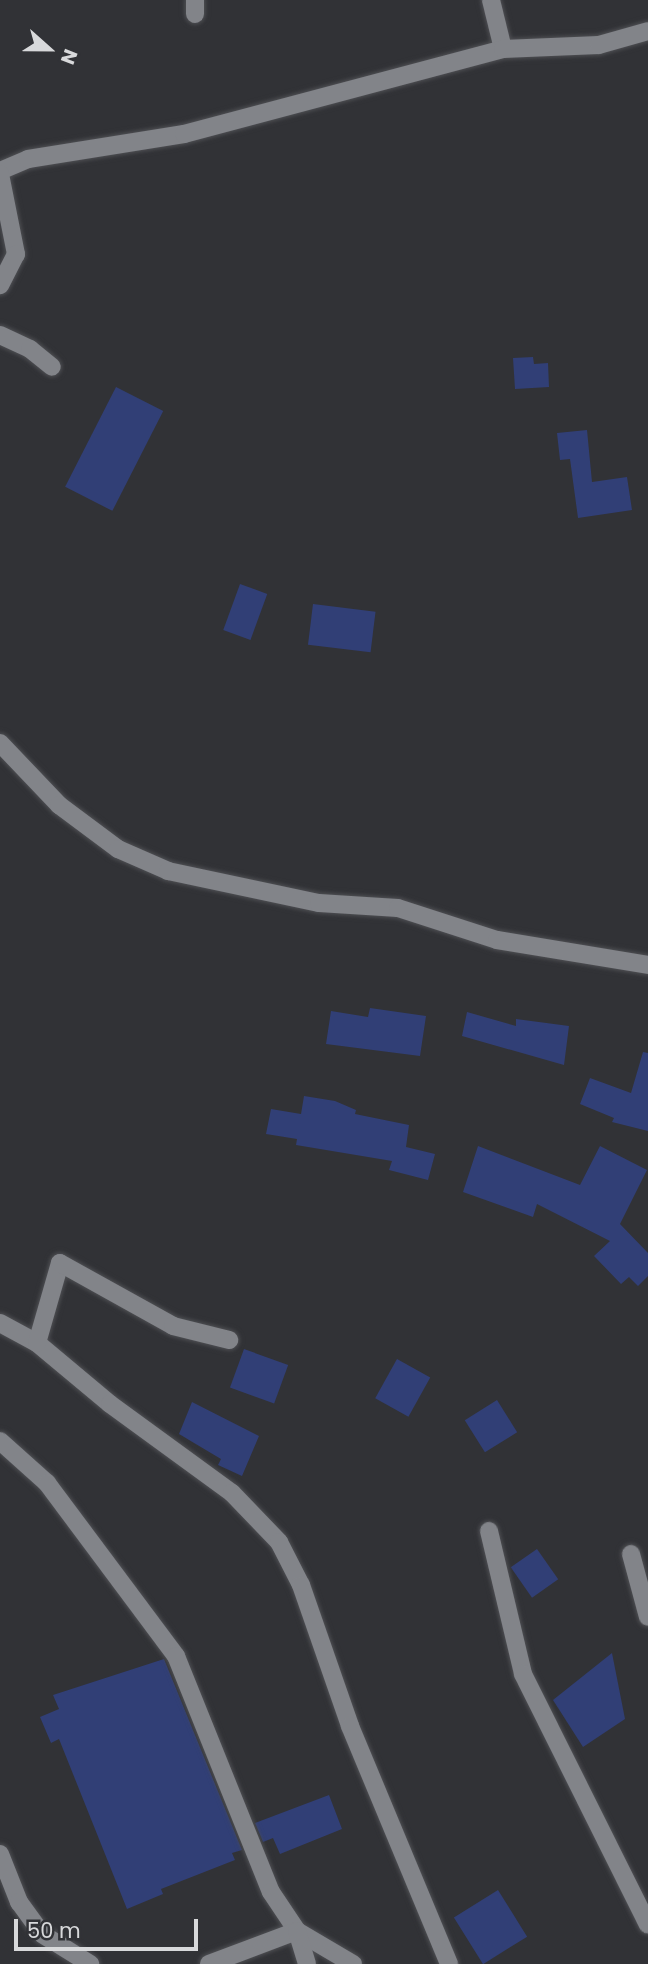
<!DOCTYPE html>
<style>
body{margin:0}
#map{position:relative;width:648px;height:1964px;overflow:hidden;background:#313236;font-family:Poppins,sans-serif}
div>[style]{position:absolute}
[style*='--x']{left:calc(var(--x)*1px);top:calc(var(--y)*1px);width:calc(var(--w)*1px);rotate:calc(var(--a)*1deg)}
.building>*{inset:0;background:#313f76;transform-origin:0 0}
.roads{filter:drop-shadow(0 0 2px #4e4f53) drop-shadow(0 0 2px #4e4f53)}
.minor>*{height:18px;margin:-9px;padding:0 9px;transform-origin:9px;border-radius:9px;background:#828489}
span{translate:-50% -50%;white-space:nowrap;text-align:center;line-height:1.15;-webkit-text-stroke:7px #313236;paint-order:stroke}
.north{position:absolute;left:14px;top:14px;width:70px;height:70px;-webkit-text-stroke:5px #313236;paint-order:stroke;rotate:111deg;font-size:19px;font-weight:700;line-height:28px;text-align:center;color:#d8d9db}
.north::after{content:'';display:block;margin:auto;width:24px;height:32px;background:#d8d9db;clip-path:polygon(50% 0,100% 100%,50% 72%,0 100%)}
.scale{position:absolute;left:14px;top:1919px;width:184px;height:32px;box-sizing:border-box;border:4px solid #d8d9db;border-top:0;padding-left:9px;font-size:21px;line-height:24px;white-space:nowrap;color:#d8d9db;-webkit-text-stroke:5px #313236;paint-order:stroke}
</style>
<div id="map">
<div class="building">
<i style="clip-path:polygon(533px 357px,534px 364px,548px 363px,549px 387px,515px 389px,513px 358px)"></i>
<i style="left:116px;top:387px;width:53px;height:112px;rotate:27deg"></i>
<i style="clip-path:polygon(587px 430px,592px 482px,627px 477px,632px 510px,578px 518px,570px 459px,560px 460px,557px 433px)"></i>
<i style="left:240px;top:584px;width:29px;height:49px;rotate:20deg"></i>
<i style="left:313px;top:604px;width:63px;height:41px;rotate:7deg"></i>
<i style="clip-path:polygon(370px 1008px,426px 1016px,420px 1056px,326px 1044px,331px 1011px,368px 1017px)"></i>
<i style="clip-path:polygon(467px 1012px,516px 1026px,516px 1019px,569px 1026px,564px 1065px,462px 1036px)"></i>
<i style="clip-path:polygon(643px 1052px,648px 1053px,648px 1131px,612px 1122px,614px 1118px,580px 1104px,590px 1078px,631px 1093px)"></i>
<i style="clip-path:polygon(304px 1096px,335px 1101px,356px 1110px,355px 1114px,409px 1125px,406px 1147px,435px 1154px,428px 1180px,389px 1170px,392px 1161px,296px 1145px,297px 1139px,266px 1134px,271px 1109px,301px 1114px)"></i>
<i style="clip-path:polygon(478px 1146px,580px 1185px,600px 1146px,647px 1170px,620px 1224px,648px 1253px,648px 1276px,638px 1286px,629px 1277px,621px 1284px,594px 1256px,610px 1241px,537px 1204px,533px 1217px,463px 1192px)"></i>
<i style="left:244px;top:1349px;width:47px;height:41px;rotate:20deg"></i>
<i style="left:397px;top:1359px;width:38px;height:45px;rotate:29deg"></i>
<i style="left:497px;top:1400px;width:38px;height:38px;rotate:58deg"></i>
<i style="clip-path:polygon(192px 1402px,259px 1436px,242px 1476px,218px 1465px,221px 1459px,179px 1434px)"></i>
<i style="left:537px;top:1549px;width:37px;height:32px;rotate:55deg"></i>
<i style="clip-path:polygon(612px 1653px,625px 1719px,583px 1747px,553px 1700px)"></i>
<i style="clip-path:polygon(164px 1659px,242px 1850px,232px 1853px,235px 1860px,161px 1889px,163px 1894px,127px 1909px,59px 1739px,51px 1743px,40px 1717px,59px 1709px,53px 1695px)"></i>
<i style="clip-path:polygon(329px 1795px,342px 1829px,280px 1854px,273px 1838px,263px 1842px,255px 1823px)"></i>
<i style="left:498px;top:1890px;width:55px;height:52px;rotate:58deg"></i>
</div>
<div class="roads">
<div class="minor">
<i style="--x:491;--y:0;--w:50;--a:76.2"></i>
<i style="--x:195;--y:14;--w:14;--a:-90"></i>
<i style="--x:0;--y:171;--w:30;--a:-23"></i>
<i style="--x:28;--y:159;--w:158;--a:-9.1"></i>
<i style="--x:184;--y:134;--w:330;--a:-14.9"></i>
<i style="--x:503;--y:49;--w:96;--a:-2.4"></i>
<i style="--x:599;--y:45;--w:51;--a:-15.9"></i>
<i style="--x:0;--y:174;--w:82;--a:78.7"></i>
<i style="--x:16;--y:254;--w:35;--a:117"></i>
<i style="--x:0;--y:335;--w:33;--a:25"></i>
<i style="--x:30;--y:349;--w:28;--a:39"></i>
<i style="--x:0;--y:743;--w:86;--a:46.4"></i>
<i style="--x:59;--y:805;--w:74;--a:36.7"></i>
<i style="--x:118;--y:849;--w:55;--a:23.7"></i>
<i style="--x:168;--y:871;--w:154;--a:12"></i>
<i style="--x:319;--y:903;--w:79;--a:3.6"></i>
<i style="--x:398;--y:908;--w:104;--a:17.9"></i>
<i style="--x:497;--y:940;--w:153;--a:9.4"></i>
<i style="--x:0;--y:1323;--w:42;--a:28.4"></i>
<i style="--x:37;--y:1343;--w:95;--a:39.9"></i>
<i style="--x:110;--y:1404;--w:151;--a:36.1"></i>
<i style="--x:232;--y:1493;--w:68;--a:46.2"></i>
<i style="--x:279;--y:1542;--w:48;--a:62.9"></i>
<i style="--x:301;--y:1585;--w:149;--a:70.8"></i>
<i style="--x:350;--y:1726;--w:258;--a:67.4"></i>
<i style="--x:37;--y:1343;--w:83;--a:-74"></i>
<i style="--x:60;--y:1263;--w:129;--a:29.1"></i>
<i style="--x:173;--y:1326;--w:58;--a:14"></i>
<i style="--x:0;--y:1441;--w:63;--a:41.8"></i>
<i style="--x:47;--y:1483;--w:216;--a:53.3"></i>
<i style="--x:176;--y:1656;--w:254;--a:68.1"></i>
<i style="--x:271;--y:1892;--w:47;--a:56.3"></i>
<i style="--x:297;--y:1931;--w:65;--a:30.5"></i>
<i style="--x:489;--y:1531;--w:147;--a:76.6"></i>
<i style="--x:523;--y:1674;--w:280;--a:63.5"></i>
<i style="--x:631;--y:1554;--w:65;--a:74.9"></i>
<i style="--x:0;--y:1854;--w:52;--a:68.4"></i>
<i style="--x:19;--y:1902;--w:39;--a:54"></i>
<i style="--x:42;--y:1934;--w:57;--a:32"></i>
<i style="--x:209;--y:1964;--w:94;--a:-20.6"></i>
<i style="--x:297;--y:1931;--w:34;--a:73"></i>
</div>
</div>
<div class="north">N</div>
<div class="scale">50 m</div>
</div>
